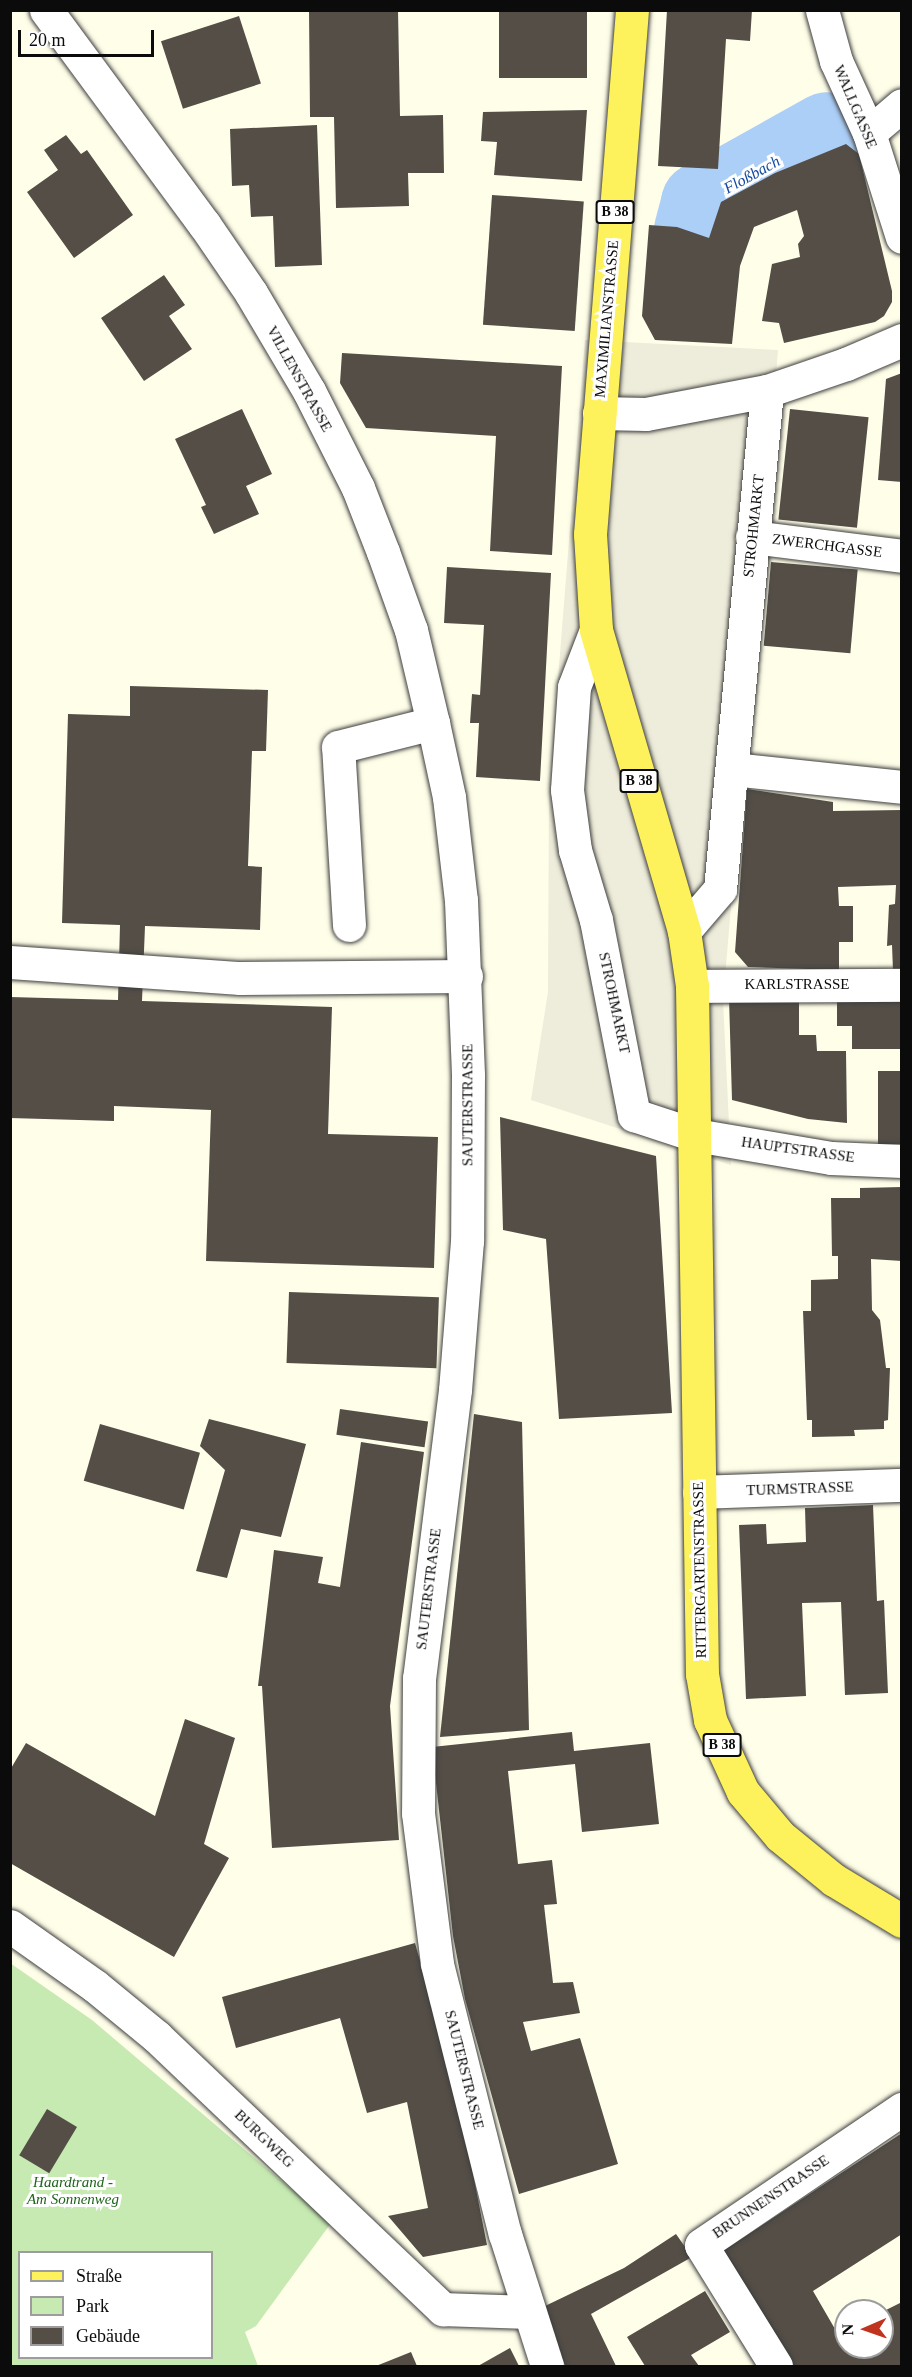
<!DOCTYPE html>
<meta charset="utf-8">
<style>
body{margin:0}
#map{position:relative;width:912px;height:2377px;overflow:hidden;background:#fffee9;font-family:Georgia,serif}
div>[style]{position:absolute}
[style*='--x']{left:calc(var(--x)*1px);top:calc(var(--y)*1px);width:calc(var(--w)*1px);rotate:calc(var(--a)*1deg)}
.green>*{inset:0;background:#c6eab2}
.plaza>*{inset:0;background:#eeecda}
.stream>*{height:14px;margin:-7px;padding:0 7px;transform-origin:7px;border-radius:7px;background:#accff8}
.river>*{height:82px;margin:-41px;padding:0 41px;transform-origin:41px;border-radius:41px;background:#accff8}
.building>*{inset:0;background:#544e47;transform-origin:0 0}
.roads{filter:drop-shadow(0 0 2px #3e3e3e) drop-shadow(0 0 2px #3e3e3e)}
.minor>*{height:33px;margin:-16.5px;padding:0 16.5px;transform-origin:16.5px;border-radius:16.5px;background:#fff}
.major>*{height:33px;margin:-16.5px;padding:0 16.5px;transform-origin:16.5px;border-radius:16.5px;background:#fdf25b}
span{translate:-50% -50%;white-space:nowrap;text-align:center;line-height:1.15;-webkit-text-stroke:6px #fff;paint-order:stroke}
.shield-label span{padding:2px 4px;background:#fff;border:2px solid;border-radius:4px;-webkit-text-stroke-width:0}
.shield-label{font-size:14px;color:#0b0b0b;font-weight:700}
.street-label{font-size:15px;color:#0b0b0b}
.park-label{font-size:15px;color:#1d641a;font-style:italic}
.water-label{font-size:16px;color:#1149a0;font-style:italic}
.frame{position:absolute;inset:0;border:12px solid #0b0b0b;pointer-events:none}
.legend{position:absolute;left:18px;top:2251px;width:195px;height:108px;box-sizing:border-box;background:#fff;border:2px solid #9d9d9d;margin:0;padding:8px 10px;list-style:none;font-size:18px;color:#0b0b0b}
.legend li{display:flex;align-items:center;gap:12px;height:30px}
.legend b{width:30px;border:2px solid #9d9d9d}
.north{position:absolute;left:834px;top:2299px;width:60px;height:60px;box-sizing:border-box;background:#fff;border:2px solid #9d9d9d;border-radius:50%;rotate:268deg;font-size:16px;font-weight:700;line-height:24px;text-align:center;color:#0b0b0b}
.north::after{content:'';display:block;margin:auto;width:21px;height:27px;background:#bf331f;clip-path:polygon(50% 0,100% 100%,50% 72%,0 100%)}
.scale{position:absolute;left:18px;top:30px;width:136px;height:27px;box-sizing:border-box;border:3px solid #0b0b0b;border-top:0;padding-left:8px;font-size:18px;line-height:21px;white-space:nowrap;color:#0b0b0b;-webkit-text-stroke:4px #fff;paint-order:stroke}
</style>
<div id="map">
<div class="green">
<i style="clip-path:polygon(evenodd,10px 1963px,92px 2020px,331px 2223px,256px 2326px,245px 2332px,258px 2366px,11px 2366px,10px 1963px,20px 2252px,212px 2252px,212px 2358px,20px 2358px,20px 2252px)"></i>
</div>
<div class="plaza">
<i style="clip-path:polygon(585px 340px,778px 350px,723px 1001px,731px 1165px,531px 1100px,548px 992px,549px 792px)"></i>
</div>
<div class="stream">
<i style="--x:781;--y:170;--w:13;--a:-81"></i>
</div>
<div class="river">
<i style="--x:695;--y:230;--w:28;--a:-75"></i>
<i style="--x:702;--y:203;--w:143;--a:-29.2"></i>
</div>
<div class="building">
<i style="clip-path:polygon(309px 10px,398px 10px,400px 116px,443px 115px,444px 173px,408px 173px,409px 206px,336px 208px,334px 117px,310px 117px)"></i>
<i style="left:499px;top:10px;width:88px;height:68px"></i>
<i style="clip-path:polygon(667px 10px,752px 10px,750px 41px,726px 39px,718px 169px,658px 166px)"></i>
<i style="left:239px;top:16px;width:71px;height:82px;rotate:72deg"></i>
<i style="clip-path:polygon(587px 110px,582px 181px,494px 175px,497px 142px,481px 141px,483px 112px)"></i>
<i style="clip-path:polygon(317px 125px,322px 265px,275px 267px,273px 216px,251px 217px,249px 185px,232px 186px,230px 129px)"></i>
<i style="clip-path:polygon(66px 135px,81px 154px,87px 150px,133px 215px,74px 258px,27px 192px,58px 170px,44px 150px)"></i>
<i style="clip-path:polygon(846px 144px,859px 154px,892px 291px,892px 302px,884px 316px,875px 322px,784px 343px,779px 323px,762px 321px,772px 264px,800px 257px,798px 244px,804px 236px,797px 210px,754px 227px,740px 266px,732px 344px,655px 340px,642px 316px,649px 225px,677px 227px,709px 238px,721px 202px,775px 173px)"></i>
<i style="left:492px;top:195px;width:92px;height:130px;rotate:4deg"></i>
<i style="clip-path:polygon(164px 275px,185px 305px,169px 316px,192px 349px,144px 381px,101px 318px)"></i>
<i style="clip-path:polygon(342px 353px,562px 366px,552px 555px,490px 551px,496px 436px,366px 428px,340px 383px)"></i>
<i style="clip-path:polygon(902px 373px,902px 482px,878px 480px,886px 379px)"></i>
<i style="clip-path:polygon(242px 409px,272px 474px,246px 486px,259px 514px,214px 534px,201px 507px,206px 505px,175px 439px)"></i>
<i style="left:790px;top:409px;width:79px;height:111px;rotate:6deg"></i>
<i style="left:771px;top:562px;width:87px;height:84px;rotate:5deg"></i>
<i style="clip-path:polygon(447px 567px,551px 573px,540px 781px,476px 777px,479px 723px,470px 723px,472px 694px,480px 695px,484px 625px,444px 623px)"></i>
<i style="clip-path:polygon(130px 686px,268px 690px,266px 751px,252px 751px,248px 866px,262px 867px,260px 930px,145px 926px,142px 1001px,332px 1007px,328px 1134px,438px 1137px,434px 1268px,206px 1261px,211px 1110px,114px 1106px,114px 1121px,10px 1118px,10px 997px,118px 1000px,120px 925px,62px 923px,68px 714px,130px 716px)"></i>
<i style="clip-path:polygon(747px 789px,833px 802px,833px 811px,902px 810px,902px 971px,893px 971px,892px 945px,887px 946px,889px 905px,895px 904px,896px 885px,838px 887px,839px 906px,853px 906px,853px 942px,839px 942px,839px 970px,748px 967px,735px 952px)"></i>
<i style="clip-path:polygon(729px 998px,799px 998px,799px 1035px,816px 1035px,817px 1051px,846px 1051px,847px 1123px,808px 1119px,732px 1100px)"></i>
<i style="clip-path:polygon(837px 1000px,902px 1000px,902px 1049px,852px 1049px,852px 1026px,837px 1026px)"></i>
<i style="left:878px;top:1071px;width:24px;height:73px"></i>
<i style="clip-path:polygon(500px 1117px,656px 1156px,672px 1413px,559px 1419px,546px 1239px,503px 1230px)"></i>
<i style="clip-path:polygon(902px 1187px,902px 1261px,871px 1259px,872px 1310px,880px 1320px,886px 1368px,890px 1368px,888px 1420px,884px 1421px,884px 1429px,854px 1430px,855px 1436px,812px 1437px,812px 1420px,807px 1420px,803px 1311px,811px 1311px,811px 1280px,838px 1279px,838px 1256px,832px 1256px,831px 1198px,860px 1198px,860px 1188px)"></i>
<i style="left:289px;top:1292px;width:150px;height:71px;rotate:2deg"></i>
<i style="left:340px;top:1409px;width:89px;height:26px;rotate:8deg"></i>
<i style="clip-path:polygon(474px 1414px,522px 1422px,529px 1730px,440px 1737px)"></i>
<i style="clip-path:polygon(209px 1419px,306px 1444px,281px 1537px,241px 1529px,227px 1578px,196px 1571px,225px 1470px,200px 1446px)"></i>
<i style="left:100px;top:1424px;width:104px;height:59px;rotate:16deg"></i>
<i style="clip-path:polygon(361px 1442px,424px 1452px,390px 1706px,399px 1840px,272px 1848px,262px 1686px,258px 1686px,274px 1550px,323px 1557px,318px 1583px,340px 1587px)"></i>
<i style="clip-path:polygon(873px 1505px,877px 1601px,884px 1600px,888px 1693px,845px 1695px,841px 1602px,802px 1603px,806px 1696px,746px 1699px,739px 1525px,766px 1524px,767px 1544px,806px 1542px,805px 1508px)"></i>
<i style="clip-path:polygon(185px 1719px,235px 1738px,204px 1844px,229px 1858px,174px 1957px,10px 1863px,10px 1770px,26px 1743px,155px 1816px)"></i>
<i style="clip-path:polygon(572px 1732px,574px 1751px,650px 1743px,659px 1824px,582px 1832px,575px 1764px,508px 1771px,518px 1864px,552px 1860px,557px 1904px,544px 1905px,553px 1983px,573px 1982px,580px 2013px,523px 2022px,531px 2051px,580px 2038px,618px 2164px,519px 2194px,465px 1999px,453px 1936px,432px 1747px)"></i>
<i style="clip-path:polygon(415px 1943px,456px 2088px,487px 2245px,423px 2257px,388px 2216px,428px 2208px,407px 2102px,367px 2113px,340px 2018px,236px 2048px,222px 1997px)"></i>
<i style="left:47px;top:2109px;width:35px;height:54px;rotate:31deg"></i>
<i style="clip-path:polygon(902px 2133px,902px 2234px,813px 2291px,846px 2348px,882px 2347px,882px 2312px,902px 2302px,902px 2366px,792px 2366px,723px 2251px)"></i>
<i style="clip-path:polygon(676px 2234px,692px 2257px,591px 2314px,616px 2366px,562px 2366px,543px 2307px,624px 2268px)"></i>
<i style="clip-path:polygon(705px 2291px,730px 2332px,691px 2355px,699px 2366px,645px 2366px,627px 2337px)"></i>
<i style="clip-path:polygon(510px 2348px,519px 2366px,478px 2366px,501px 2353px)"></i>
<i style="clip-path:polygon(411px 2352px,417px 2366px,376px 2366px)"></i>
</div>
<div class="roads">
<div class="minor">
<i style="--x:46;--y:10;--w:266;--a:53.6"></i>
<i style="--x:204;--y:224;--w:83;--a:55.7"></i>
<i style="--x:251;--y:293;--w:114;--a:59.4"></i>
<i style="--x:309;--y:391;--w:109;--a:63.2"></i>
<i style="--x:358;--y:488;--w:69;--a:68.7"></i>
<i style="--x:383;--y:552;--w:83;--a:70.3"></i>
<i style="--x:411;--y:630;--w:96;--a:76.7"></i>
<i style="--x:433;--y:723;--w:76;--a:77.8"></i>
<i style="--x:449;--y:797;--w:104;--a:83.4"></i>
<i style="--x:461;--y:900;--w:175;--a:87.7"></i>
<i style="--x:468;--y:1075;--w:166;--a:90.3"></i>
<i style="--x:467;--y:1241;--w:149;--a:94.6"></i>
<i style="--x:455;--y:1390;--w:290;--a:97.1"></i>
<i style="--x:419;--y:1678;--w:135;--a:90.4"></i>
<i style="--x:418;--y:1813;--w:152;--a:82.8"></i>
<i style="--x:437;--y:1964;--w:278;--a:75.9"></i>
<i style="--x:505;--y:2234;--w:139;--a:72.3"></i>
<i style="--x:822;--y:10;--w:53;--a:74.6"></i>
<i style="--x:836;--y:61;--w:79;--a:65.4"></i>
<i style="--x:869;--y:133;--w:109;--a:72.4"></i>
<i style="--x:869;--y:133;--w:43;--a:-40.3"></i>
<i style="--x:599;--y:413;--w:47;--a:1.2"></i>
<i style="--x:646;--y:414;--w:123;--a:-10.8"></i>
<i style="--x:767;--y:391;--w:83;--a:-18.9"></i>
<i style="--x:846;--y:364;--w:61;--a:-23.2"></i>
<i style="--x:752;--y:537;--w:151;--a:7.2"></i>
<i style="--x:596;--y:630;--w:61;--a:111.1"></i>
<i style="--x:574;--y:687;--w:103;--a:93.9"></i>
<i style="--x:567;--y:790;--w:61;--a:82.4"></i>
<i style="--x:575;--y:850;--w:73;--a:73.3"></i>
<i style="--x:596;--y:920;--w:199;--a:79"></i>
<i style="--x:634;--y:1115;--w:64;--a:18.2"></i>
<i style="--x:695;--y:1135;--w:138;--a:9.6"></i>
<i style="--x:831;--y:1158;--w:71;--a:2.4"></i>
<i style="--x:732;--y:769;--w:171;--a:6"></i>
<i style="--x:349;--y:925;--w:178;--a:-93.5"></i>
<i style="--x:338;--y:747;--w:98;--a:-14.2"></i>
<i style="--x:684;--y:931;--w:55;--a:-49.4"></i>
<i style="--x:720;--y:889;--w:500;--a:-84.61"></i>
<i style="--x:10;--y:962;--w:231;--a:4"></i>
<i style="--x:240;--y:978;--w:226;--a:-0.5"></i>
<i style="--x:692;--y:986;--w:210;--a:-0.3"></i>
<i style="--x:699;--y:1492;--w:203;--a:-2"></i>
<i style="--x:10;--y:1926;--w:104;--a:35.2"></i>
<i style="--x:95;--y:1986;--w:80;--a:39.4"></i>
<i style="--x:157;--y:2037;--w:395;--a:43.6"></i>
<i style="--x:443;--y:2309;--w:84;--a:2"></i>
<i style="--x:776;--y:2366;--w:142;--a:-121.8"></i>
<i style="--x:701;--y:2245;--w:243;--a:-34.1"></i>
</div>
<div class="major">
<i style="--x:632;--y:10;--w:526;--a:94.58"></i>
<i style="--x:590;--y:534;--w:96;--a:86.4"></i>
<i style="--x:596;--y:630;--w:314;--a:73.7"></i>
<i style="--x:684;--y:931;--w:56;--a:81.7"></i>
<i style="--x:692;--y:986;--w:688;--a:89.17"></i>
<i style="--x:702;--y:1674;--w:47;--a:80.1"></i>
<i style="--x:710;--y:1720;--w:79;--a:65.4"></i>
<i style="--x:743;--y:1792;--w:57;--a:49.9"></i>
<i style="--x:780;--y:1836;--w:70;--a:39.2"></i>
<i style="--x:834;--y:1880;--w:79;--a:31.1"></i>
</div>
</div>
<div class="shield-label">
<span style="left:615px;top:212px">B 38</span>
<span style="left:639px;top:781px">B 38</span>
<span style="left:722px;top:1745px">B 38</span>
</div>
<div class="street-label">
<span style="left:855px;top:107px;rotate:67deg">WALLGASSE</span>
<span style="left:607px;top:319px;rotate:-85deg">MAXIMILIANSTRASSE</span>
<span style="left:299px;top:379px;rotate:61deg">VILLENSTRASSE</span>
<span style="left:754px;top:526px;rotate:-84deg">STROHMARKT</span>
<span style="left:827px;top:546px;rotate:7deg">ZWERCHGASSE</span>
<span style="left:797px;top:985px">KARLSTRASSE</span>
<span style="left:614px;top:1003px;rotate:78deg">STROHMARKT</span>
<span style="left:468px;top:1105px;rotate:-90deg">SAUTERSTRASSE</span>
<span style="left:798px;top:1150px;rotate:8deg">HAUPTSTRASSE</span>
<span style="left:800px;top:1489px;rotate:-2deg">TURMSTRASSE</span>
<span style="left:700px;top:1570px;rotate:-91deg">RITTERGARTENSTRASSE</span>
<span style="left:429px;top:1589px;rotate:-83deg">SAUTERSTRASSE</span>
<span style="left:464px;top:2070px;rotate:76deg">SAUTERSTRASSE</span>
<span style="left:264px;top:2139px;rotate:44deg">BURGWEG</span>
<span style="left:771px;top:2197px;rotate:-34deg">BRUNNENSTRASSE</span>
</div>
<div class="park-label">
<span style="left:73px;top:2191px">Haardtrand -<br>Am Sonnenweg</span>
</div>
<div class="water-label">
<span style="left:752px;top:175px;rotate:-29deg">Floßbach</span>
</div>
<div class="frame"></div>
<ul class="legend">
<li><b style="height:8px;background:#fdf25b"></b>Straße</li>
<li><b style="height:16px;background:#c6eab2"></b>Park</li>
<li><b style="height:16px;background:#544e47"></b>Gebäude</li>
</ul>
<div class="north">N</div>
<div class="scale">20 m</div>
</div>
